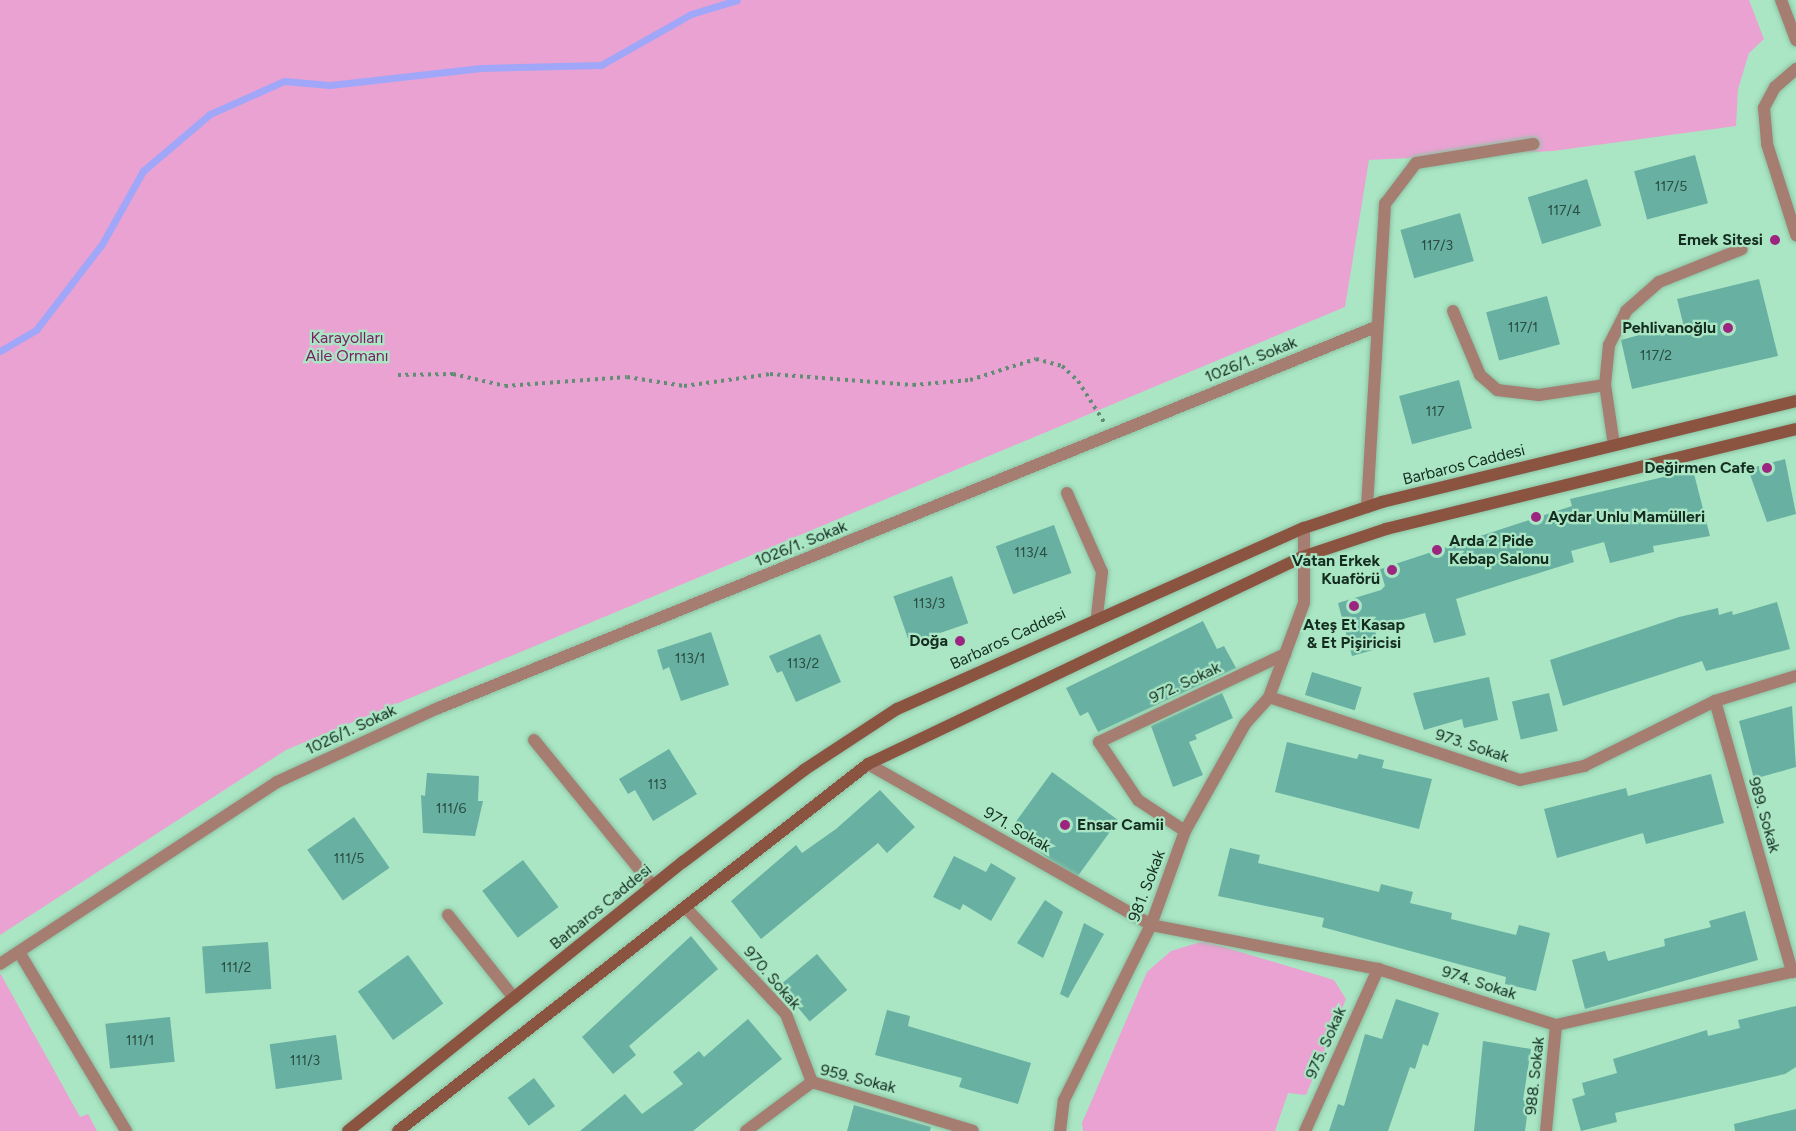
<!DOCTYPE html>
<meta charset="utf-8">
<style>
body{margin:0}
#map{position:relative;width:1796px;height:1131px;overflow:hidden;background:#aae6c4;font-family:Figtree,sans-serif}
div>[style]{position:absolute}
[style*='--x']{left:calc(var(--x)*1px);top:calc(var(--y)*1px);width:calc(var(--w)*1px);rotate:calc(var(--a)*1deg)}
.green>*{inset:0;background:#eaa2d2}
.stream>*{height:7px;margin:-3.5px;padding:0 3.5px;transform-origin:3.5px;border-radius:3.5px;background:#a1a7f8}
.building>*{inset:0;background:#67b0a2;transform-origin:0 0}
.path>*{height:4px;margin-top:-2px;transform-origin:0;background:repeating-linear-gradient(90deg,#628d75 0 3px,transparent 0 7.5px)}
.roads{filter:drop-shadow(0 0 2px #8cc1a3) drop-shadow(0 0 2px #8cc1a3)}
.service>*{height:12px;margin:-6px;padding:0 6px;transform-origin:6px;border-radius:6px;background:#a57e71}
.minor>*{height:12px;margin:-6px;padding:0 6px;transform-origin:6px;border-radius:6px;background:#a57e71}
.secondary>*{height:12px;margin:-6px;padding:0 6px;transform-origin:6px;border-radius:6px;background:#8b5441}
.dots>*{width:16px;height:16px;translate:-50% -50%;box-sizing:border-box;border:3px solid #aae6c4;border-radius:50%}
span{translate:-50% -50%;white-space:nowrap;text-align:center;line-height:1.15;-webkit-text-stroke:4.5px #aae6c4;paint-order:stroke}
.number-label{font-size:14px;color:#2a4e41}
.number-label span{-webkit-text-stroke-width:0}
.poi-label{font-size:16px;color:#152d21;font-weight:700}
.right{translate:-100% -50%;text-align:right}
.left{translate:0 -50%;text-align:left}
.park-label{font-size:16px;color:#7c2065}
.street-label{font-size:16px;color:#152d21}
</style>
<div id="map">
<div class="green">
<i style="clip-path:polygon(0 0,1749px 0,1764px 39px,1749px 53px,1738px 89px,1736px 126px,1553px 151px,1369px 160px,1345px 307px,286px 750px,0 935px)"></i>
<i style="clip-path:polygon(1204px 941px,1334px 980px,1346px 999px,1306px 1095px,1288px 1093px,1275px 1131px,1083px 1131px,1082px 1123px,1147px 972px,1171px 951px)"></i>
<i style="clip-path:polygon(0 973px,80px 1117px,88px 1114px,97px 1131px,0 1131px)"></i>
</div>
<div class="stream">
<i style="--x:0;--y:351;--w:42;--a:-30.3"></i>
<i style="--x:36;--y:330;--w:108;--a:-52.5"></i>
<i style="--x:102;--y:244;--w:84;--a:-60.7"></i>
<i style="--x:143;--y:171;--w:88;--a:-40.4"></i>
<i style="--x:210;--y:114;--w:81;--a:-24"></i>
<i style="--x:284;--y:81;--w:46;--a:5"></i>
<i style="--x:330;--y:85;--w:152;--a:-6.4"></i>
<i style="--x:481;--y:68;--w:120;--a:-1.4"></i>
<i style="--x:601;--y:65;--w:103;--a:-29.5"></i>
<i style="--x:691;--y:14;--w:48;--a:-16.9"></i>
</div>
<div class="building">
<i style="left:1695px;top:155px;width:50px;height:63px;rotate:75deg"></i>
<i style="left:1587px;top:179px;width:49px;height:62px;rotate:73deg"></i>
<i style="left:1460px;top:213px;width:50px;height:62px;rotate:74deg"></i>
<i style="clip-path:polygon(1759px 279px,1778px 356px,1632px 389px,1621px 340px,1683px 323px,1677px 299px)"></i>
<i style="left:1547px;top:296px;width:50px;height:63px;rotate:75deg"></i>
<i style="left:1459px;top:380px;width:50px;height:62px;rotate:75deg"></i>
<i style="clip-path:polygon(1785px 459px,1796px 514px,1767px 522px,1748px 469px)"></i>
<i style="clip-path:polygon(1693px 470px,1710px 536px,1653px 546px,1654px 552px,1610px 563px,1604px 542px,1571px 551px,1574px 562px,1456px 599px,1466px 635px,1434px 643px,1425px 613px,1374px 627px,1380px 648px,1352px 656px,1338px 603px,1381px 590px,1385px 586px,1380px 569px,1572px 506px,1570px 499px)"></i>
<i style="left:1054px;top:525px;width:51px;height:62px;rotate:70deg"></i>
<i style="left:952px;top:576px;width:50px;height:62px;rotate:71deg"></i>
<i style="clip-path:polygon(1777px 602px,1790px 649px,1706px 671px,1702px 661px,1563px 706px,1550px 660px,1679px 617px,1718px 608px,1719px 615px,1732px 611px,1733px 615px)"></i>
<i style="clip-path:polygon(1203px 621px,1217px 649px,1224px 646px,1236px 668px,1098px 732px,1088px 712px,1080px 716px,1066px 688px)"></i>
<i style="clip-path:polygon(711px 632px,729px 685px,681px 701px,669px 667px,663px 670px,657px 650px)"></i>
<i style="clip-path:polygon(820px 634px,841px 682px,796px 702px,782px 671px,777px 673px,769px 656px)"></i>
<i style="left:1312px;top:672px;width:52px;height:24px;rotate:17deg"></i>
<i style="clip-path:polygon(1489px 677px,1498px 720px,1464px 728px,1462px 719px,1424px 730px,1413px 693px)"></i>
<i style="clip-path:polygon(1222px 693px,1233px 718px,1195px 735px,1197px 739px,1189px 742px,1203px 775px,1173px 787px,1151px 726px)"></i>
<i style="left:1549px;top:693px;width:39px;height:38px;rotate:77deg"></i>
<i style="clip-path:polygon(1792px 706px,1796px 767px,1754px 779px,1739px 721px)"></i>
<i style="clip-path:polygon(1287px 742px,1357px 759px,1359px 754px,1384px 760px,1382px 768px,1432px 779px,1419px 829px,1275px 792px)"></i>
<i style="clip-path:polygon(669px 749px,697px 794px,653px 821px,635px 790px,628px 794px,619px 779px)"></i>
<i style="left:1052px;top:772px;width:82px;height:72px;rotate:36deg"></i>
<i style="clip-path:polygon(427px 773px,479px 776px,478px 801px,483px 801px,475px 836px,423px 833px,421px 795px,425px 796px)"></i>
<i style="clip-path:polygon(1711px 774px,1724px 823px,1646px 844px,1643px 833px,1557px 858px,1544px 809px,1626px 788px,1628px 796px)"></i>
<i style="clip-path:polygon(880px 790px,915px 827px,887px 853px,878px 843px,761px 939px,731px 901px,796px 845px,802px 853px,836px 829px)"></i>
<i style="left:354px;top:817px;width:62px;height:57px;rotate:55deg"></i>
<i style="clip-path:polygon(1230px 848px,1260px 855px,1258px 863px,1309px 875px,1379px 892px,1381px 884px,1413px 892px,1410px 903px,1452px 913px,1451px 919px,1516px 935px,1519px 925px,1550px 933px,1536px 991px,1505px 984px,1506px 977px,1322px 927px,1324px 918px,1218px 896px)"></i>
<i style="clip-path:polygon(954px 856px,986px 872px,991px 863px,1016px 878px,991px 921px,963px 904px,960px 910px,933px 897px)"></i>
<i style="left:523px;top:860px;width:59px;height:51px;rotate:53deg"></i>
<i style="clip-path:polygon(1045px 900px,1063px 912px,1043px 958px,1017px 943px)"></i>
<i style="clip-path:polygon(1745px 911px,1758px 960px,1585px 1009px,1572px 960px,1605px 951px,1608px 961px,1665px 946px,1664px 939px,1711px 927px,1709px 921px)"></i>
<i style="clip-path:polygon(1084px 923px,1104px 934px,1068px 998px,1060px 994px)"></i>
<i style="clip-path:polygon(691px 936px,718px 969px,629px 1046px,636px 1055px,613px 1074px,582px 1037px)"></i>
<i style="left:268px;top:942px;width:47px;height:66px;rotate:86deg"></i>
<i style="left:817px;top:954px;width:47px;height:49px;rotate:50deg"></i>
<i style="left:408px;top:955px;width:60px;height:62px;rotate:54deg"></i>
<i style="clip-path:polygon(1396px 999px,1439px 1013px,1428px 1046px,1423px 1044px,1415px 1069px,1410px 1067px,1388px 1131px,1329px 1131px,1338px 1104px,1344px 1106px,1365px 1034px,1382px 1039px)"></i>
<i style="clip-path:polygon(1796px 1006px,1796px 1067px,1785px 1074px,1615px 1113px,1617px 1122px,1581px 1131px,1572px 1099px,1585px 1095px,1582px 1083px,1617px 1073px,1613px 1059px,1707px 1030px,1708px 1036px,1740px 1028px,1738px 1020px)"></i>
<i style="clip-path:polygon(887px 1010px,910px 1016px,908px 1026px,1031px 1063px,1018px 1104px,959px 1087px,962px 1078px,875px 1055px)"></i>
<i style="left:170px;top:1017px;width:45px;height:65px;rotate:84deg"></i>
<i style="clip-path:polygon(748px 1019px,782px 1059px,693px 1131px,580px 1131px,625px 1094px,642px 1114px,683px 1084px,673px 1072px,699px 1051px,704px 1057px)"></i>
<i style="left:336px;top:1035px;width:45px;height:67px;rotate:82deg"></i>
<i style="clip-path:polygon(1483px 1041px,1531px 1049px,1523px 1100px,1529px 1101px,1525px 1131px,1474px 1131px)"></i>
<i style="left:534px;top:1078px;width:35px;height:33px;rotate:53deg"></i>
<i style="clip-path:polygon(854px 1105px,931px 1127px,930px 1131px,847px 1131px)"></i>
<i style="clip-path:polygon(1796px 1109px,1796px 1131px,1735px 1131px,1734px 1124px)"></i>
</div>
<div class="path">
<i style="--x:398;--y:375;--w:55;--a:-1"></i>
<i style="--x:453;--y:374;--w:53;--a:13"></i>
<i style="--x:505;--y:386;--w:122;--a:-4.2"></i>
<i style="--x:627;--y:377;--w:58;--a:9"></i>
<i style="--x:684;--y:386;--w:87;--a:-7.9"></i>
<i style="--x:770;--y:374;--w:143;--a:4.4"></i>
<i style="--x:913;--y:385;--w:57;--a:-5"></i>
<i style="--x:970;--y:380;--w:69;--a:-17.7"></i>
<i style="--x:1036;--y:359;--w:27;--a:15"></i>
<i style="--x:1062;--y:366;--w:22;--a:43"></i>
<i style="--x:1078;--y:381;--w:49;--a:57.6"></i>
</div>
<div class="roads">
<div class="service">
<i style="--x:1453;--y:311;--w:69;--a:67.1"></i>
<i style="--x:1480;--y:375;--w:23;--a:41"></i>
<i style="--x:1497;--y:390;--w:42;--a:6.8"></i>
<i style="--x:1539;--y:395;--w:67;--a:-8.6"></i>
<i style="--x:1614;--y:445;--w:61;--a:-98.5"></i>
<i style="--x:1605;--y:385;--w:40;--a:-84.3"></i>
<i style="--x:1609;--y:345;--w:38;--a:-63"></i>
<i style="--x:1626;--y:311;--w:44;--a:-41.3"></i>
<i style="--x:1659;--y:282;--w:89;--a:-21.7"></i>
<i style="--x:1067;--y:493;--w:86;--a:66.1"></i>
<i style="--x:1102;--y:572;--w:44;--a:96.5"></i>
<i style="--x:1367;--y:507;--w:304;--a:-86.6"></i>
<i style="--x:1385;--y:204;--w:51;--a:-52.9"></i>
<i style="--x:1416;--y:163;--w:119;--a:-9.2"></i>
<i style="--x:534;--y:740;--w:188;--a:50.8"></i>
<i style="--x:448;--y:915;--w:106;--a:51.5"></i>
<i style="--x:19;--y:952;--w:209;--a:59.1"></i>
<i style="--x:0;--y:964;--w:331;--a:-33.3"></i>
<i style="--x:277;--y:782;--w:175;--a:-24.7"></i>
<i style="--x:436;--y:709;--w:1015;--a:-22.12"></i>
</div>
<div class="minor">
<i style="--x:1781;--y:0;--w:43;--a:69.4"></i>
<i style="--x:1796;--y:69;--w:28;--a:139"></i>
<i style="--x:1775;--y:87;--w:24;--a:118"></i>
<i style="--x:1764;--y:108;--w:36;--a:85"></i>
<i style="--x:1767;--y:144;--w:96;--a:72.3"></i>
<i style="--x:1269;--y:697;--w:264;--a:18.3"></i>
<i style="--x:1520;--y:780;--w:66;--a:-12.3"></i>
<i style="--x:1584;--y:766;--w:146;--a:-26.4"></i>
<i style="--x:1715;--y:701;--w:85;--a:-17.2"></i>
<i style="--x:1715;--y:701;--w:282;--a:74.1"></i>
<i style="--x:868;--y:764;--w:326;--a:29.6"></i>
<i style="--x:1151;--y:925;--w:231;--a:11"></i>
<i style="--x:1378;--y:969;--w:187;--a:17.5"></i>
<i style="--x:1556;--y:1025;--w:246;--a:-12.7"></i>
<i style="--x:1185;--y:831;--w:56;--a:-146.6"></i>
<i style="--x:1138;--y:800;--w:70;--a:-123.9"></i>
<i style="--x:1099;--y:742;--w:206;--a:-25.3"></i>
<i style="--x:686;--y:908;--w:146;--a:46.7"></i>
<i style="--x:786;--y:1014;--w:73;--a:69.1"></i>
<i style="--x:812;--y:1082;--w:168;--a:16.9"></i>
<i style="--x:746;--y:1131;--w:82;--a:-36.6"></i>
<i style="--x:1060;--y:1131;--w:31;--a:-83"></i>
<i style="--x:1064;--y:1100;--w:195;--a:-63.6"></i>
<i style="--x:1151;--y:925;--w:100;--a:-70.1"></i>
<i style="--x:1185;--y:831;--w:123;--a:-60.7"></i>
<i style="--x:1245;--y:724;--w:36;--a:-48"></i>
<i style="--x:1269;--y:697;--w:100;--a:-69.6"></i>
<i style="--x:1304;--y:603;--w:75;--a:-90"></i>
<i style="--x:1305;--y:1131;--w:178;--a:-65.7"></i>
<i style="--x:1546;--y:1131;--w:106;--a:-84.6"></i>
</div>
<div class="secondary">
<i style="--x:348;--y:1131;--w:430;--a:-38.8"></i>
<i style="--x:683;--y:862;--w:152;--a:-37.2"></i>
<i style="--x:804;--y:770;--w:111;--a:-33.3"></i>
<i style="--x:897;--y:709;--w:445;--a:-24"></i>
<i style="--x:1304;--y:528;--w:82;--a:-18.4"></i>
<i style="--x:1382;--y:502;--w:426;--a:-13.7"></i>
<i style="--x:398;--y:1131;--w:596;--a:-37.98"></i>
<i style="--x:868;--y:764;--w:481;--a:-25.5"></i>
<i style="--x:1302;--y:557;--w:89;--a:-18.4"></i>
<i style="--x:1386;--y:529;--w:422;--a:-13.7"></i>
</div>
</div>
<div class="dots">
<i style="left:1775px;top:240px;background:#9c267f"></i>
<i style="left:1728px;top:328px;background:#9c267f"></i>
<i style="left:1767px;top:468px;background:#9c267f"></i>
<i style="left:1536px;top:517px;background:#9c267f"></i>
<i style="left:1437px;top:550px;background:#9c267f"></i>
<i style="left:1392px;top:570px;background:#9c267f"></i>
<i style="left:1354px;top:606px;background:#9c267f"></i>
<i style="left:960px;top:641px;background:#9c267f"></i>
<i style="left:1065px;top:825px;background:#9c267f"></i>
</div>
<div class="number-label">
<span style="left:1671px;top:187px">117/5</span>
<span style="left:1564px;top:211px">117/4</span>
<span style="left:1437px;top:246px">117/3</span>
<span style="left:1523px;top:328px">117/1</span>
<span style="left:1656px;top:356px">117/2</span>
<span style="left:1435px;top:412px">117</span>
<span style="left:1031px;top:553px">113/4</span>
<span style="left:929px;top:604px">113/3</span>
<span style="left:690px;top:659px">113/1</span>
<span style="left:803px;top:664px">113/2</span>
<span style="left:657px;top:785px">113</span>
<span style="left:451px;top:809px">111/6</span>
<span style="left:349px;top:859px">111/5</span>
<span style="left:236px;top:968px">111/2</span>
<span style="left:140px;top:1041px">111/1</span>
<span style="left:305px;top:1061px">111/3</span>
</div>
<div class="poi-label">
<span class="right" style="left:1763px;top:240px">Emek Sitesi</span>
<span class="right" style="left:1716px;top:328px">Pehlivanoğlu</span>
<span class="right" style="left:1755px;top:468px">Değirmen Cafe</span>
<span class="left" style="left:1548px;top:517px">Aydar Unlu Mamülleri</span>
<span class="left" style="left:1449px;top:550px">Arda 2 Pide<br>Kebap Salonu</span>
<span class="right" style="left:1380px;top:570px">Vatan Erkek<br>Kuaförü</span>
<span style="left:1354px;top:634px">Ateş Et Kasap<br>&amp; Et Pişiricisi</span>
<span class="right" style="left:948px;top:641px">Doğa</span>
<span class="left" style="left:1077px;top:825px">Ensar Camii</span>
</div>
<div class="park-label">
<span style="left:347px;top:347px">Karayolları<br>Aile Ormanı</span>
</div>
<div class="street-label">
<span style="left:1251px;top:360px;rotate:-22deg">1026/1. Sokak</span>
<span style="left:1464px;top:465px;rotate:-14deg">Barbaros Caddesi</span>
<span style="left:801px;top:544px;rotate:-22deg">1026/1. Sokak</span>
<span style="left:1008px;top:639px;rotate:-25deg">Barbaros Caddesi</span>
<span style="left:1185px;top:683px;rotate:-25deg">972. Sokak</span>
<span style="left:351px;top:730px;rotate:-25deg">1026/1. Sokak</span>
<span style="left:1472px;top:746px;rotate:18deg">973. Sokak</span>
<span style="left:1764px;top:815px;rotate:74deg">989. Sokak</span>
<span style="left:1017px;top:830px;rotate:30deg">971. Sokak</span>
<span style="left:1147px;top:886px;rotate:-69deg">981. Sokak</span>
<span style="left:601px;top:907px;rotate:-39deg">Barbaros Caddesi</span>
<span style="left:772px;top:978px;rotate:49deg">970. Sokak</span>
<span style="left:1479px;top:983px;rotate:18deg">974. Sokak</span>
<span style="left:1326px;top:1043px;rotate:-66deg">975. Sokak</span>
<span style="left:1535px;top:1076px;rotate:-84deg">988. Sokak</span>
<span style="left:858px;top:1079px;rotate:14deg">959. Sokak</span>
</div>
</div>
